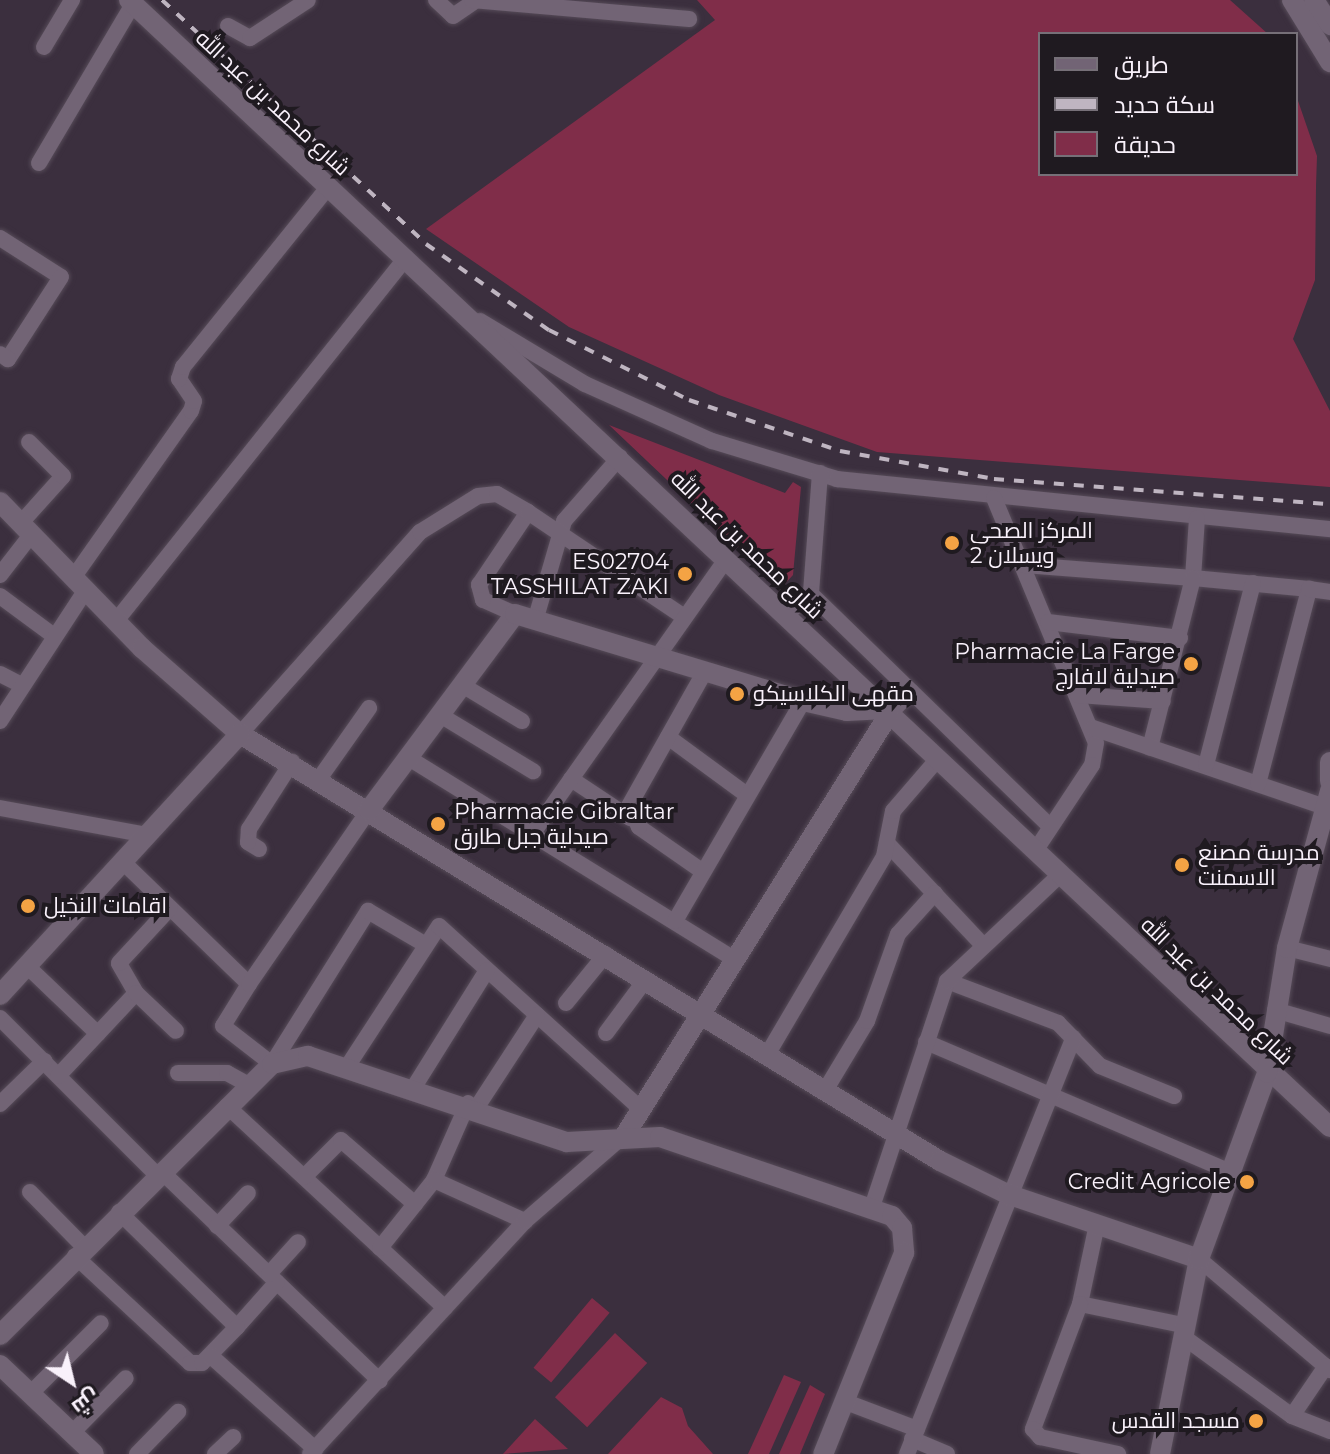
<!DOCTYPE html>
<meta charset="utf-8">
<style>
body{margin:0}
#map{position:relative;width:1330px;height:1454px;overflow:hidden;background:#3b2f3e;font-family:Montserrat,Cairo,sans-serif}
div>[style]{position:absolute}
[style*='--x']{left:calc(var(--x)*1px);top:calc(var(--y)*1px);width:calc(var(--w)*1px);rotate:calc(var(--a)*1deg)}
.green>*{inset:0;background:#802d49;transform-origin:0 0}
.roads{filter:drop-shadow(0 0 2px #564b58) drop-shadow(0 0 2px #564b58)}
.minor>*{height:16px;margin:-8px;padding:0 8px;transform-origin:8px;border-radius:8px;background:#726475}
.tertiary>*{height:20px;margin:-10px;padding:0 10px;transform-origin:10px;border-radius:10px;background:#726475}
.rail>*{height:4px;margin-top:-2px;transform-origin:0;background:repeating-linear-gradient(90deg,#bfb5c1 0 10px,transparent 0 20px)}
.dots>*{width:22px;height:22px;translate:-50% -50%;box-sizing:border-box;border:4px solid #1f1a20;border-radius:50%}
span{translate:-50% -50%;white-space:nowrap;text-align:center;line-height:1.15;-webkit-text-stroke:8px #1f1a20;paint-order:stroke}
.street-label{font-size:22px;color:#f9f1fb}
.poi-label{font-size:22px;color:#f9f1fb}
.left{translate:0 -50%;text-align:left}
.right{translate:-100% -50%;text-align:right}
.legend{position:absolute;left:1038px;top:32px;width:260px;height:144px;box-sizing:border-box;background:#1f1a20;border:2px solid #767078;margin:0;padding:10px 14px;list-style:none;font-size:24px;color:#f9f1fb}
.legend li{display:flex;align-items:center;gap:16px;height:40px}
.legend b{width:40px;border:2px solid #767078}
.north{position:absolute;left:32px;top:1342px;width:80px;height:80px;-webkit-text-stroke:6px #1f1a20;paint-order:stroke;rotate:145deg;font-size:22px;font-weight:700;line-height:32px;text-align:center;color:#f9f1fb}
.north::after{content:'';display:block;margin:auto;width:28px;height:36px;background:#f9f1fb;clip-path:polygon(50% 0,100% 100%,50% 72%,0 100%)}
</style>
<div id="map">
<div class="green">
<i style="clip-path:polygon(697px 0,1230px 0,1268px 34px,1040px 34px,1040px 174px,1296px 174px,1296px 95px,1317px 156px,1316px 186px,1315px 280px,1293px 339px,1330px 411px,1330px 487px,877px 452px,719px 395px,569px 327px,426px 229px,715px 20px)"></i>
<i style="clip-path:polygon(609px 425px,785px 493px,793px 482px,801px 487px,793px 575px,781px 588px)"></i>
<i style="left:592px;top:1298px;width:23px;height:91px;rotate:40deg"></i>
<i style="left:615px;top:1333px;width:44px;height:88px;rotate:43deg"></i>
<i style="clip-path:polygon(784px 1375px,801px 1382px,769px 1454px,748px 1454px)"></i>
<i style="clip-path:polygon(810px 1385px,825px 1394px,800px 1454px,779px 1454px)"></i>
<i style="clip-path:polygon(661px 1397px,682px 1408px,688px 1426px,713px 1454px,608px 1454px)"></i>
<i style="clip-path:polygon(535px 1419px,568px 1449px,503px 1454px)"></i>
</div>
<div class="roads">
<div class="minor">
<i style="--x:436;--y:0;--w:23;--a:43"></i>
<i style="--x:453;--y:16;--w:23;--a:-34"></i>
<i style="--x:472;--y:0;--w:218;--a:5"></i>
<i style="--x:228;--y:26;--w:25;--a:29"></i>
<i style="--x:250;--y:38;--w:69;--a:-33.2"></i>
<i style="--x:44;--y:47;--w:55;--a:-59.2"></i>
<i style="--x:39;--y:163;--w:185;--a:-59.4"></i>
<i style="--x:0;--y:238;--w:72;--a:32.6"></i>
<i style="--x:61;--y:277;--w:98;--a:122.9"></i>
<i style="--x:8;--y:359;--w:9;--a:-148"></i>
<i style="--x:480;--y:321;--w:122;--a:31"></i>
<i style="--x:585;--y:384;--w:139;--a:24.2"></i>
<i style="--x:712;--y:441;--w:131;--a:16.9"></i>
<i style="--x:837;--y:479;--w:496;--a:5.8"></i>
<i style="--x:820;--y:473;--w:121;--a:94.3"></i>
<i style="--x:811;--y:594;--w:334;--a:44.2"></i>
<i style="--x:994;--y:498;--w:265;--a:67.4"></i>
<i style="--x:1096;--y:743;--w:22;--a:100"></i>
<i style="--x:1092;--y:765;--w:103;--a:123.5"></i>
<i style="--x:1197;--y:518;--w:60;--a:93.8"></i>
<i style="--x:1193;--y:578;--w:117;--a:5.4"></i>
<i style="--x:20;--y:524;--w:64;--a:-48.1"></i>
<i style="--x:63;--y:476;--w:48;--a:-135"></i>
<i style="--x:1024;--y:565;--w:169;--a:4.4"></i>
<i style="--x:1193;--y:578;--w:175;--a:104.2"></i>
<i style="--x:0;--y:575;--w:51;--a:-52.2"></i>
<i style="--x:73;--y:578;--w:204;--a:-54.8"></i>
<i style="--x:191;--y:411;--w:10;--a:-73"></i>
<i style="--x:194;--y:401;--w:27;--a:-124"></i>
<i style="--x:179;--y:379;--w:13;--a:-72"></i>
<i style="--x:183;--y:367;--w:231;--a:-51.1"></i>
<i style="--x:0;--y:596;--w:67;--a:36.5"></i>
<i style="--x:515;--y:614;--w:35;--a:-156"></i>
<i style="--x:483;--y:600;--w:16;--a:-105"></i>
<i style="--x:479;--y:585;--w:88;--a:-56.1"></i>
<i style="--x:785;--y:615;--w:33;--a:-39"></i>
<i style="--x:116;--y:621;--w:465;--a:-51.4"></i>
<i style="--x:535;--y:621;--w:104;--a:-73.8"></i>
<i style="--x:564;--y:521;--w:85;--a:-48.8"></i>
<i style="--x:1048;--y:622;--w:133;--a:6.9"></i>
<i style="--x:0;--y:674;--w:25;--a:27"></i>
<i style="--x:462;--y:685;--w:70;--a:31"></i>
<i style="--x:1078;--y:695;--w:85;--a:4"></i>
<i style="--x:440;--y:715;--w:109;--a:31.1"></i>
<i style="--x:888;--y:715;--w:33;--a:-45"></i>
<i style="--x:0;--y:721;--w:155;--a:-56.8"></i>
<i style="--x:1093;--y:728;--w:242;--a:18.8"></i>
<i style="--x:240;--y:734;--w:271;--a:-48.3"></i>
<i style="--x:420;--y:532;--w:68;--a:-31.8"></i>
<i style="--x:478;--y:496;--w:19;--a:-6"></i>
<i style="--x:497;--y:494;--w:36;--a:30"></i>
<i style="--x:528;--y:512;--w:187;--a:33.9"></i>
<i style="--x:668;--y:737;--w:98;--a:36.3"></i>
<i style="--x:407;--y:757;--w:383;--a:31.7"></i>
<i style="--x:1206;--y:765;--w:188;--a:-75.5"></i>
<i style="--x:319;--y:779;--w:87;--a:-54.8"></i>
<i style="--x:571;--y:779;--w:71;--a:33.5"></i>
<i style="--x:1258;--y:784;--w:202;--a:-75.3"></i>
<i style="--x:1309;--y:589;--w:21;--a:8"></i>
<i style="--x:0;--y:808;--w:149;--a:10.4"></i>
<i style="--x:533;--y:833;--w:335;--a:-54.8"></i>
<i style="--x:887;--y:843;--w:137;--a:46.8"></i>
<i style="--x:259;--y:849;--w:13;--a:-148"></i>
<i style="--x:248;--y:842;--w:13;--a:-86"></i>
<i style="--x:249;--y:829;--w:80;--a:-57.3"></i>
<i style="--x:122;--y:861;--w:177;--a:44.1"></i>
<i style="--x:249;--y:984;--w:49;--a:121.8"></i>
<i style="--x:223;--y:1026;--w:62;--a:37.8"></i>
<i style="--x:272;--y:1064;--w:181;--a:-57.9"></i>
<i style="--x:368;--y:911;--w:67;--a:30.4"></i>
<i style="--x:702;--y:871;--w:77;--a:-145.1"></i>
<i style="--x:639;--y:827;--w:23;--a:-115"></i>
<i style="--x:629;--y:806;--w:155;--a:-60.6"></i>
<i style="--x:675;--y:921;--w:255;--a:-59.8"></i>
<i style="--x:1287;--y:948;--w:44;--a:14.3"></i>
<i style="--x:27;--y:966;--w:98;--a:43.8"></i>
<i style="--x:947;--y:981;--w:119;--a:20.7"></i>
<i style="--x:1058;--y:1023;--w:60;--a:45.7"></i>
<i style="--x:1100;--y:1066;--w:80;--a:22.1"></i>
<i style="--x:249;--y:984;--w:211;--a:-55.4"></i>
<i style="--x:136;--y:993;--w:34;--a:-120"></i>
<i style="--x:119;--y:963;--w:75;--a:-47.2"></i>
<i style="--x:566;--y:1003;--w:63;--a:-50.8"></i>
<i style="--x:1275;--y:1010;--w:57;--a:16.2"></i>
<i style="--x:0;--y:1018;--w:222;--a:45"></i>
<i style="--x:606;--y:1033;--w:67;--a:-53.5"></i>
<i style="--x:926;--y:1042;--w:332;--a:23.1"></i>
<i style="--x:767;--y:1055;--w:231;--a:-59.5"></i>
<i style="--x:884;--y:856;--w:46;--a:-78.7"></i>
<i style="--x:893;--y:811;--w:66;--a:-49.3"></i>
<i style="--x:347;--y:1067;--w:168;--a:-56.9"></i>
<i style="--x:439;--y:926;--w:273;--a:42.2"></i>
<i style="--x:178;--y:1073;--w:49;--a:0"></i>
<i style="--x:227;--y:1073;--w:25;--a:29"></i>
<i style="--x:58;--y:1076;--w:114;--a:-46.8"></i>
<i style="--x:136;--y:993;--w:55;--a:43.5"></i>
<i style="--x:414;--y:1087;--w:138;--a:-58"></i>
<i style="--x:826;--y:1089;--w:79;--a:-58.9"></i>
<i style="--x:867;--y:1021;--w:92;--a:-70.4"></i>
<i style="--x:898;--y:934;--w:55;--a:-47.9"></i>
<i style="--x:0;--y:1104;--w:62;--a:-44.3"></i>
<i style="--x:227;--y:1106;--w:297;--a:42.8"></i>
<i style="--x:477;--y:1107;--w:110;--a:-56.9"></i>
<i style="--x:161;--y:1171;--w:303;--a:43.8"></i>
<i style="--x:304;--y:1177;--w:52;--a:-45"></i>
<i style="--x:341;--y:1140;--w:98;--a:40.9"></i>
<i style="--x:434;--y:1180;--w:84;--a:-66.2"></i>
<i style="--x:30;--y:1192;--w:77;--a:45.5"></i>
<i style="--x:872;--y:1207;--w:238;--a:-71.6"></i>
<i style="--x:947;--y:981;--w:155;--a:-43.2"></i>
<i style="--x:119;--y:1212;--w:165;--a:44.3"></i>
<i style="--x:237;--y:1327;--w:60;--a:-48.4"></i>
<i style="--x:1097;--y:1224;--w:82;--a:102"></i>
<i style="--x:1080;--y:1304;--w:109;--a:11.6"></i>
<i style="--x:217;--y:1226;--w:45;--a:-46.8"></i>
<i style="--x:380;--y:1248;--w:87;--a:-51.5"></i>
<i style="--x:434;--y:1180;--w:100;--a:24.3"></i>
<i style="--x:75;--y:1256;--w:157;--a:42.9"></i>
<i style="--x:190;--y:1363;--w:12;--a:0"></i>
<i style="--x:202;--y:1363;--w:50;--a:-45.8"></i>
<i style="--x:1199;--y:1259;--w:172;--a:40.3"></i>
<i style="--x:269;--y:1274;--w:43;--a:-47.8"></i>
<i style="--x:1080;--y:1304;--w:134;--a:110.6"></i>
<i style="--x:1033;--y:1429;--w:11;--a:49"></i>
<i style="--x:1040;--y:1437;--w:80;--a:12.3"></i>
<i style="--x:1185;--y:1338;--w:132;--a:36.1"></i>
<i style="--x:1292;--y:1416;--w:41;--a:21.5"></i>
<i style="--x:211;--y:1356;--w:140;--a:41.8"></i>
<i style="--x:30;--y:1394;--w:100;--a:-45"></i>
<i style="--x:846;--y:1402;--w:76;--a:20.8"></i>
<i style="--x:1292;--y:1416;--w:60;--a:-55.8"></i>
<i style="--x:71;--y:1434;--w:78;--a:-45.5"></i>
<i style="--x:912;--y:1439;--w:38;--a:23"></i>
<i style="--x:137;--y:1454;--w:59;--a:-45.7"></i>
<i style="--x:215;--y:1454;--w:25;--a:-43"></i>
<i style="--x:310;--y:1454;--w:317;--a:-47.3"></i>
<i style="--x:525;--y:1221;--w:130;--a:-40.9"></i>
<i style="--x:907;--y:1454;--w:448;--a:-68.2"></i>
</div>
<div class="tertiary">
<i style="--x:129;--y:0;--w:1647;--a:43.18"></i>
<i style="--x:1292;--y:0;--w:73;--a:58.5"></i>
<i style="--x:1314;--y:0;--w:30;--a:57"></i>
<i style="--x:0;--y:502;--w:204;--a:45.8"></i>
<i style="--x:142;--y:648;--w:130;--a:41.3"></i>
<i style="--x:240;--y:734;--w:820;--a:31.38"></i>
<i style="--x:940;--y:1161;--w:75;--a:26.2"></i>
<i style="--x:1007;--y:1194;--w:203;--a:18.7"></i>
<i style="--x:1330;--y:762;--w:19;--a:90"></i>
<i style="--x:369;--y:810;--w:244;--a:-53.3"></i>
<i style="--x:515;--y:614;--w:301;--a:16.8"></i>
<i style="--x:803;--y:701;--w:45;--a:12.8"></i>
<i style="--x:847;--y:711;--w:34;--a:-3"></i>
<i style="--x:0;--y:995;--w:355;--a:-47.4"></i>
<i style="--x:625;--y:1135;--w:496;--a:-57.9"></i>
<i style="--x:0;--y:1335;--w:384;--a:-44.9"></i>
<i style="--x:272;--y:1064;--w:37;--a:-13"></i>
<i style="--x:308;--y:1056;--w:273;--a:18.4"></i>
<i style="--x:567;--y:1142;--w:93;--a:-3.1"></i>
<i style="--x:660;--y:1137;--w:245;--a:18.8"></i>
<i style="--x:892;--y:1216;--w:16;--a:50"></i>
<i style="--x:902;--y:1228;--w:25;--a:85"></i>
<i style="--x:904;--y:1253;--w:217;--a:111.9"></i>
<i style="--x:0;--y:1365;--w:129;--a:43.4"></i>
<i style="--x:1160;--y:1454;--w:199;--a:-78.7"></i>
<i style="--x:1199;--y:1259;--w:198;--a:-69.9"></i>
<i style="--x:1267;--y:1073;--w:127;--a:-80.9"></i>
<i style="--x:1287;--y:948;--w:163;--a:-74.7"></i>
</div>
</div>
<div class="rail">
<i style="--x:162;--y:0;--w:359;--a:42.7"></i>
<i style="--x:426;--y:244;--w:150;--a:35"></i>
<i style="--x:549;--y:330;--w:157;--a:26.6"></i>
<i style="--x:689;--y:400;--w:159;--a:18.7"></i>
<i style="--x:840;--y:451;--w:157;--a:10.3"></i>
<i style="--x:994;--y:479;--w:337;--a:4.3"></i>
</div>
<div class="dots">
<i style="left:952px;top:543px;background:#f4a344"></i>
<i style="left:685px;top:574px;background:#f4a344"></i>
<i style="left:1191px;top:664px;background:#f4a344"></i>
<i style="left:737px;top:694px;background:#f4a344"></i>
<i style="left:438px;top:824px;background:#f4a344"></i>
<i style="left:1182px;top:865px;background:#f4a344"></i>
<i style="left:28px;top:906px;background:#f4a344"></i>
<i style="left:1247px;top:1182px;background:#f4a344"></i>
<i style="left:1256px;top:1421px;background:#f4a344"></i>
</div>
<div class="street-label">
<span style="left:273px;top:103px;rotate:43deg">شارع محمد بن عبد الله</span>
<span style="left:747px;top:545px;rotate:44deg">شارع محمد بن عبد الله</span>
<span style="left:1217px;top:991px;rotate:44deg">شارع محمد بن عبد الله</span>
</div>
<div class="poi-label">
<span class="left" style="left:970px;top:543px">المركز الصحي<br>ويسلان 2</span>
<span class="right" style="left:669px;top:574px">ES02704<br>TASSHILAT ZAKI</span>
<span class="right" style="left:1175px;top:664px">Pharmacie La Farge<br>صيدلية لافارج</span>
<span class="left" style="left:753px;top:694px">مقهى الكلاسيكو</span>
<span class="left" style="left:454px;top:824px">Pharmacie Gibraltar<br>صيدلية جبل طارق</span>
<span class="left" style="left:1198px;top:865px">مدرسة مصنع<br>الاسمنت</span>
<span class="left" style="left:44px;top:906px">اقامات النخيل</span>
<span class="right" style="left:1231px;top:1182px">Credit Agricole</span>
<span class="right" style="left:1240px;top:1421px">مسجد القدس</span>
</div>
<ul class="legend">
<li><b style="height:10px;background:#726475"></b>طريق</li>
<li><b style="height:10px;background:#bfb5c1"></b>سكة حديد</li>
<li><b style="height:22px;background:#802d49"></b>حديقة</li>
</ul>
<div class="north">ش</div>
</div>
